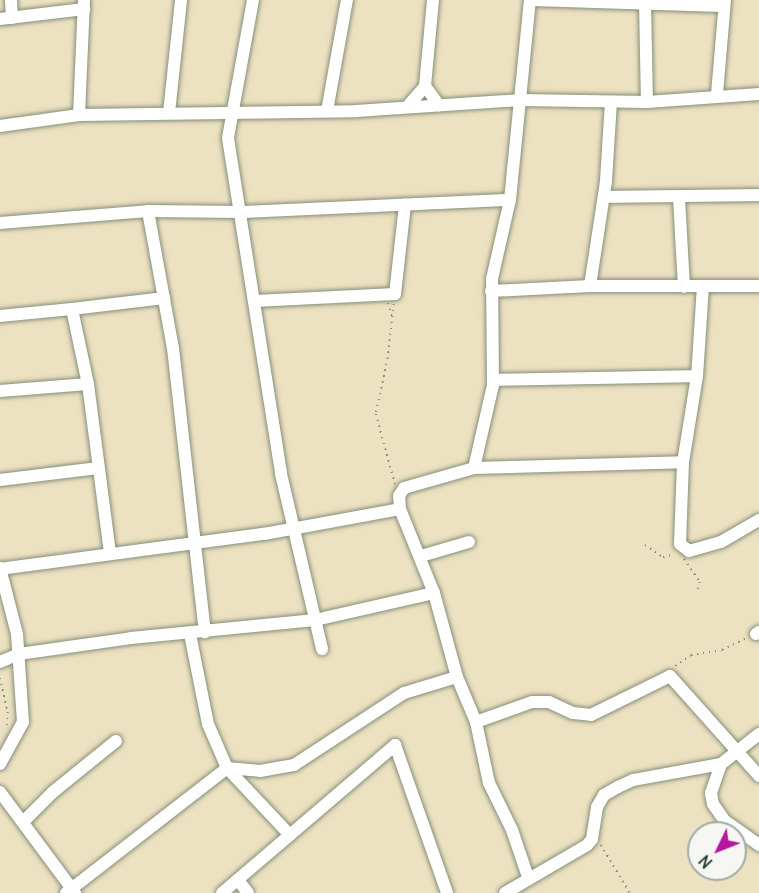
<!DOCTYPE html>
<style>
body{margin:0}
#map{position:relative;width:759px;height:893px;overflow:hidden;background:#ece1c0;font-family:Delius,sans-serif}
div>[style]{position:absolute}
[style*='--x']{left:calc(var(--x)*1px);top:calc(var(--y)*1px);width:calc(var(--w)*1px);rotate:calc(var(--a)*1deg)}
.path>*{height:1.5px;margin-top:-0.75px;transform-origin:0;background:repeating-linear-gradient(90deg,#868f7a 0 1.5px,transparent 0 6px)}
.roads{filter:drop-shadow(0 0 2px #868f7a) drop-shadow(0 0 2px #868f7a)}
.minor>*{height:12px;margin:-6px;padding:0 6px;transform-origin:6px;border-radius:6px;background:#fff}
span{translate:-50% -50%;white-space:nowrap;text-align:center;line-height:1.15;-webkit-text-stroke:4.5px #f6f6f2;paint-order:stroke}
.north{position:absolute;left:687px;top:821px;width:60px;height:60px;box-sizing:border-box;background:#f6f6f2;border:2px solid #a0aca6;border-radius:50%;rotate:227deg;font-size:16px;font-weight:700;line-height:24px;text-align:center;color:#1f3d34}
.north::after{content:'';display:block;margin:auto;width:21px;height:27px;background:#b5179e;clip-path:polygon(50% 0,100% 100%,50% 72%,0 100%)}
</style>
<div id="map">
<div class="path">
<i style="--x:388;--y:303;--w:14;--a:73"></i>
<i style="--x:394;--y:304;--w:54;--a:96.3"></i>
<i style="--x:388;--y:358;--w:57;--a:102.1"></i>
<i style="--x:376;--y:414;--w:73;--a:74.8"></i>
<i style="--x:645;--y:545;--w:22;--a:34"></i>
<i style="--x:663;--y:557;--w:12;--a:-14"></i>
<i style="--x:684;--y:559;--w:28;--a:55"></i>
<i style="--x:700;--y:582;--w:9;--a:103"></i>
<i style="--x:675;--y:666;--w:19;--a:-35"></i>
<i style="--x:691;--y:655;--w:31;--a:-9"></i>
<i style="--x:722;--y:650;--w:28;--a:-26"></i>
<i style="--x:0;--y:678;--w:35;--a:77"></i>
<i style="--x:8;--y:712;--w:16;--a:94"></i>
<i style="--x:601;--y:845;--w:56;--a:58.9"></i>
</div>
<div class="roads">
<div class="minor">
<i style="--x:11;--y:0;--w:18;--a:87"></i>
<i style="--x:253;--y:0;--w:140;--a:100.3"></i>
<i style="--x:228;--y:138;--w:340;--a:81"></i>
<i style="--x:281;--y:474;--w:180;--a:76.8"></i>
<i style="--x:433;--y:0;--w:86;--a:95.3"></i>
<i style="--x:425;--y:86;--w:24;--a:54"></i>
<i style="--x:645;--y:1;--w:101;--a:88.9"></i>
<i style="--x:0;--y:19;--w:85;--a:-6.8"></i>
<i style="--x:717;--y:94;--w:94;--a:-85.1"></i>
<i style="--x:407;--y:107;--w:28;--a:-49"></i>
<i style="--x:327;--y:111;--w:113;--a:-79.8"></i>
<i style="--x:169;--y:113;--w:114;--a:-83.9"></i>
<i style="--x:79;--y:115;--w:115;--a:-87.5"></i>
<i style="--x:0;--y:126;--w:80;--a:-7.9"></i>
<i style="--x:79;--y:115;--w:277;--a:-0.8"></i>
<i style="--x:356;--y:111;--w:164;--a:-3.8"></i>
<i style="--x:520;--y:100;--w:127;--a:0.9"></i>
<i style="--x:647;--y:102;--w:112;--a:-4.1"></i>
<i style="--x:604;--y:197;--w:155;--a:-0.7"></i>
<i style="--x:679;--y:198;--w:89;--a:86.8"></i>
<i style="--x:148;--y:211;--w:139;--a:79.7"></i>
<i style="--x:173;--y:348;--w:286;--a:83.6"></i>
<i style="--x:0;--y:223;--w:148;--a:-4.6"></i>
<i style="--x:148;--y:211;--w:95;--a:0.6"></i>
<i style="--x:243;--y:212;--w:267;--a:-2.6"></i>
<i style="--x:590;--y:286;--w:106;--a:-81.3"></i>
<i style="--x:606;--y:181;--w:79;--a:-86.4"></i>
<i style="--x:703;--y:286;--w:90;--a:93.8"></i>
<i style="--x:697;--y:376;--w:87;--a:99.2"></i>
<i style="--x:683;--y:462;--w:82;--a:92.1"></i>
<i style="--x:680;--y:544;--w:11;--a:38"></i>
<i style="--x:689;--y:551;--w:33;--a:-16"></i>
<i style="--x:721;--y:542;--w:44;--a:-30.1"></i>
<i style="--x:491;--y:291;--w:99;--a:-2.9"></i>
<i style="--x:590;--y:286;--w:169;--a:0"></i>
<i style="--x:255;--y:301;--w:140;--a:-2.9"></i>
<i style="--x:395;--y:294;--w:90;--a:-83.6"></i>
<i style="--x:72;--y:309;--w:93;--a:-6.8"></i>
<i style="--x:0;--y:316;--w:72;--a:-5.6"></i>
<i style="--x:72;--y:309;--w:77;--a:78"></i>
<i style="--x:88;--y:384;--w:170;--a:82.6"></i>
<i style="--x:493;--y:380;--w:204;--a:-1.1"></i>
<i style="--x:0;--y:391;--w:88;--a:-4.5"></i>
<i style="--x:474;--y:468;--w:85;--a:-77.1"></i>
<i style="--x:493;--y:385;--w:106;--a:-90.5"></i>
<i style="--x:492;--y:279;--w:81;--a:-77.2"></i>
<i style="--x:510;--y:200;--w:201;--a:-84.3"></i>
<i style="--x:530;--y:0;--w:194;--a:1.8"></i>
<i style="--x:0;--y:480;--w:99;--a:-7"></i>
<i style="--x:400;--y:509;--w:13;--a:-94"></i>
<i style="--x:399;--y:496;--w:9;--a:-58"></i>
<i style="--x:404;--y:488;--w:73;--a:-15.9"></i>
<i style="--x:474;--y:468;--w:209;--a:-1.6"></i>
<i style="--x:421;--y:556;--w:50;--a:-16.3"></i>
<i style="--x:0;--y:568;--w:68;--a:75.6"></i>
<i style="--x:17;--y:634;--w:88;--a:86.1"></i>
<i style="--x:23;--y:722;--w:48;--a:118.7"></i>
<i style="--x:0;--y:569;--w:266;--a:-7.6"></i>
<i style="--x:264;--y:534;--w:138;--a:-10.4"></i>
<i style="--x:400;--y:509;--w:91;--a:68"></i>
<i style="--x:434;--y:593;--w:87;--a:74.7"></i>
<i style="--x:457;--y:677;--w:49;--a:67.1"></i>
<i style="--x:476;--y:722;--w:62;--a:78"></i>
<i style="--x:489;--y:783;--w:52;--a:63.9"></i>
<i style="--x:512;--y:830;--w:50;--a:71.2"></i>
<i style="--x:190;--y:634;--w:92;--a:78.7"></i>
<i style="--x:208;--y:724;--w:48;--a:66.6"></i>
<i style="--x:227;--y:768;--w:92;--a:46.8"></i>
<i style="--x:756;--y:634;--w:4;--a:-34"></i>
<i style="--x:0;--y:662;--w:21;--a:-23"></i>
<i style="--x:19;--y:654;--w:113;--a:-8.1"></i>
<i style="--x:131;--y:638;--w:185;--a:-5.6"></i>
<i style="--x:315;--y:620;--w:122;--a:-12.8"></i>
<i style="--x:476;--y:722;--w:59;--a:-19.7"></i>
<i style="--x:532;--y:702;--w:17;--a:0"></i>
<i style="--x:549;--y:702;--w:26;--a:25"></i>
<i style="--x:573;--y:713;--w:18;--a:6"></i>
<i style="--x:591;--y:715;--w:88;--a:-26.3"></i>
<i style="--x:670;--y:676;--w:134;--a:48.3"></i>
<i style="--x:759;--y:734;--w:48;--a:141.7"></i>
<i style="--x:721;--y:764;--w:31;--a:109"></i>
<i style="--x:711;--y:793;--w:11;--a:80"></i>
<i style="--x:713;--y:804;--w:21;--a:55"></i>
<i style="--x:725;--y:821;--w:42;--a:35.2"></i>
<i style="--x:0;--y:792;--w:126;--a:53.4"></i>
<i style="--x:23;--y:822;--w:42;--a:-45"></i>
<i style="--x:53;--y:792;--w:81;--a:-39"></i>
<i style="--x:238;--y:880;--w:16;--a:52"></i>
<i style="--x:66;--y:893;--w:204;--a:-37.8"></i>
<i style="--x:227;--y:768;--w:33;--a:5"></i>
<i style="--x:260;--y:771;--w:35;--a:-10"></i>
<i style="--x:294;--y:765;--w:131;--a:-33.2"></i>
<i style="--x:404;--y:693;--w:55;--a:-16.8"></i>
<i style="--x:222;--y:893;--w:228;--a:-40.5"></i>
<i style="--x:395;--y:745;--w:157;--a:70.6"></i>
<i style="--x:505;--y:893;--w:95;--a:-30.3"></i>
<i style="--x:587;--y:845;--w:8;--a:-50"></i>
<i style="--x:592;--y:839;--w:32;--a:-81"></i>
<i style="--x:597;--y:807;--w:14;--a:-60"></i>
<i style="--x:604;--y:795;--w:16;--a:-30"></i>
<i style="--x:618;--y:787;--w:17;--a:-25"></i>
<i style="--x:633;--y:780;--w:89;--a:-10.3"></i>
</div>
</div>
<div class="north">N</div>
</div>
